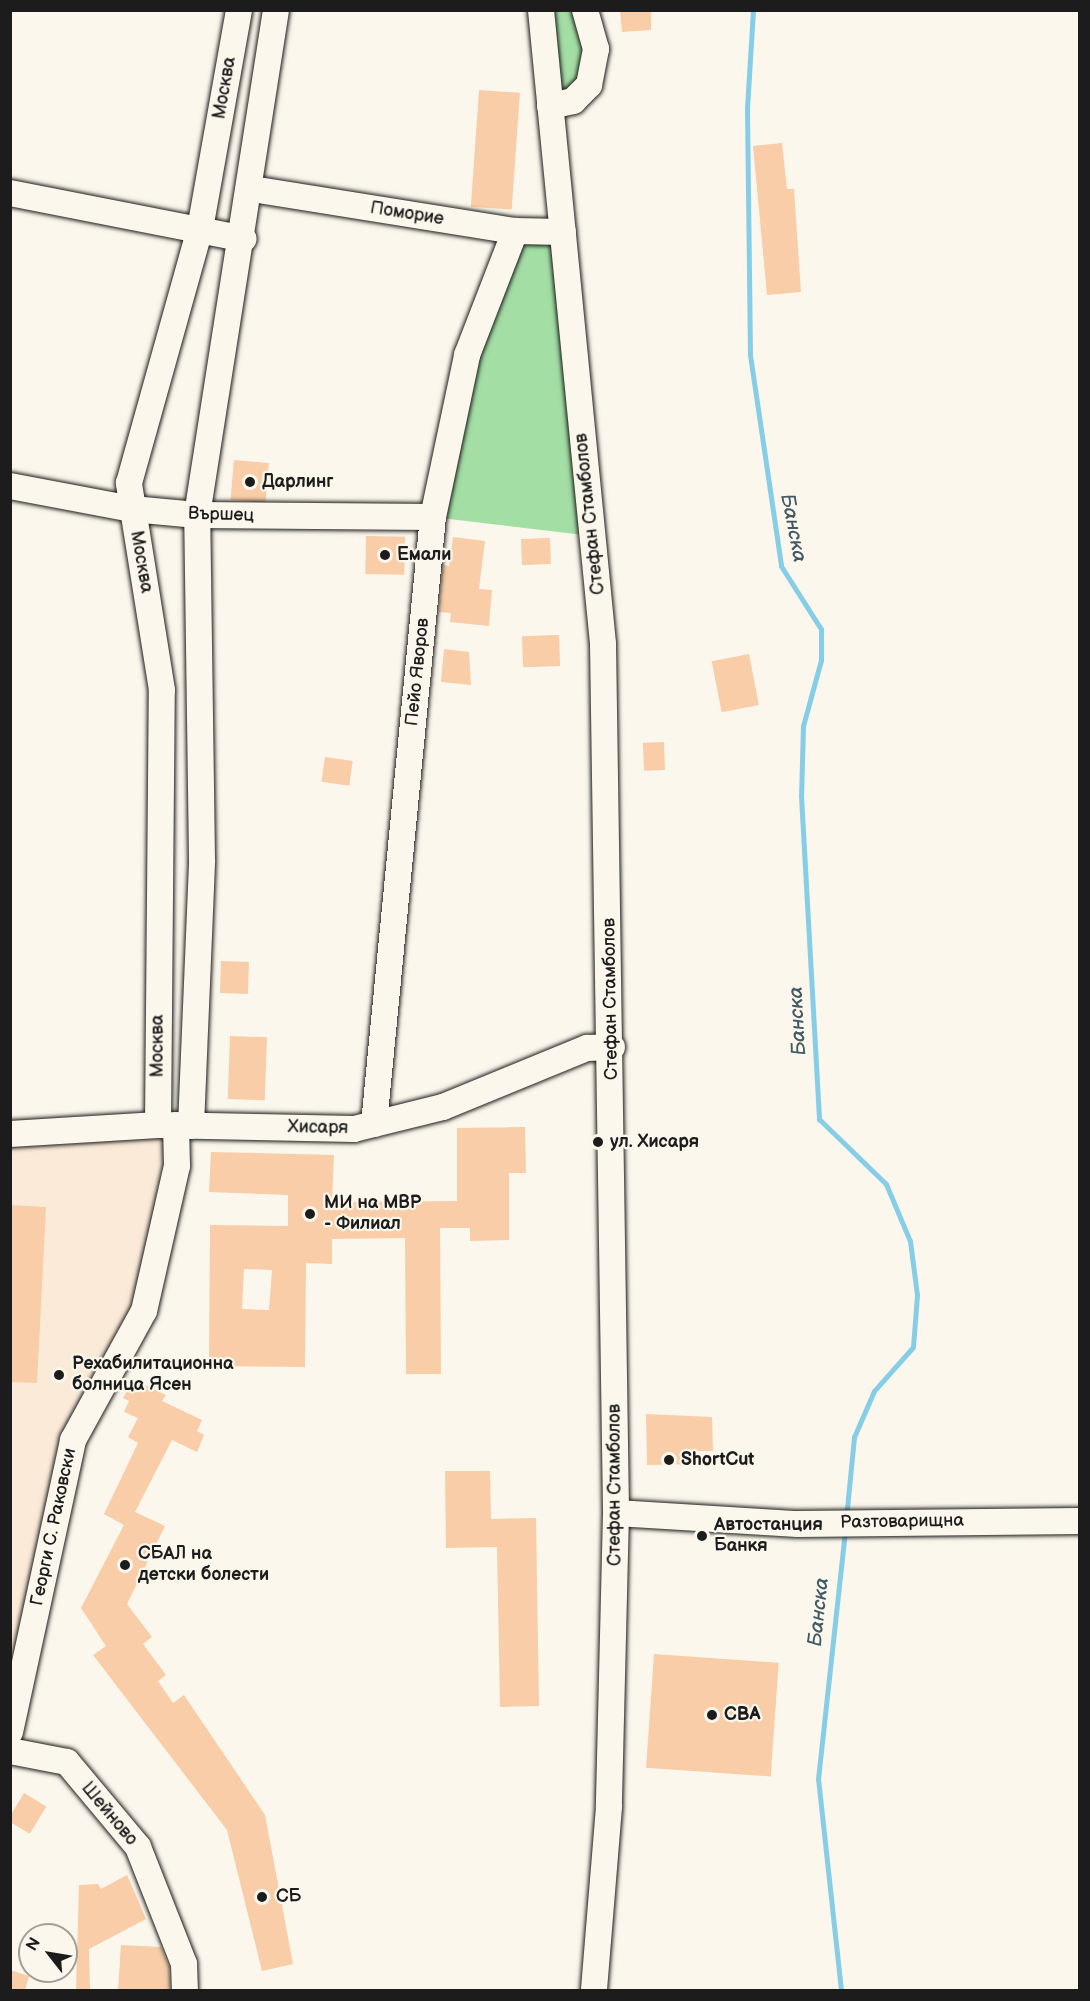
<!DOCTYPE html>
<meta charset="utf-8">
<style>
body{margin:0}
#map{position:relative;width:1090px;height:2001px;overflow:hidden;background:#fbf7ec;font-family:"Balsamiq Sans",sans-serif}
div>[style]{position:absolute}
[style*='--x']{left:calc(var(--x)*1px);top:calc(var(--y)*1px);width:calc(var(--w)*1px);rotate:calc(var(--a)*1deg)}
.built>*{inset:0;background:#faead7}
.green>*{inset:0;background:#a3dea4}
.stream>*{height:5px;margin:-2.5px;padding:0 2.5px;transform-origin:2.5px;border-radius:2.5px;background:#86cee7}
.building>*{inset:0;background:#f8cda7;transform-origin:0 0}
.roads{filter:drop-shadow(0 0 2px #1c1c1c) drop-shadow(0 0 2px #1c1c1c)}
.minor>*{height:26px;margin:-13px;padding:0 13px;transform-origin:13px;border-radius:13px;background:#fbf7ec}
.dots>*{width:16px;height:16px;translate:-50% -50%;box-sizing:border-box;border:3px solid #fbf7ec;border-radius:50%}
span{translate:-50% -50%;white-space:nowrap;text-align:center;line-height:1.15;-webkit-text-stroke:4.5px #fbf7ec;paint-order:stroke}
.street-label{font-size:18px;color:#1c1c1c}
.poi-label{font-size:18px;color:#1c1c1c;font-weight:700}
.left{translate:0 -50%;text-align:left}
.water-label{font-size:20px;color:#415a63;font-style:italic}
.frame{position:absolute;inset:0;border:12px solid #1c1c1c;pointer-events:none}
.north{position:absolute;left:18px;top:1923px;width:60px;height:60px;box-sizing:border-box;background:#fbf7ec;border:2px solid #a29f99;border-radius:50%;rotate:301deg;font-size:16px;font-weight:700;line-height:24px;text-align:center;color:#1c1c1c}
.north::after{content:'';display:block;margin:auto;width:21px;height:27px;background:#1c1c1c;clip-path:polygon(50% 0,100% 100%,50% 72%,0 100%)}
</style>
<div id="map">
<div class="built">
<i style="clip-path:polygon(176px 1125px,159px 1252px,73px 1440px,11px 1732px,11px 1134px)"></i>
</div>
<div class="green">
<i style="clip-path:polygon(541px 11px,585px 11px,589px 85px,550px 106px)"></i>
<i style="clip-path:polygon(515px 231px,563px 232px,592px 536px,433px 517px)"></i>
</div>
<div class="stream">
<i style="--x:753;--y:10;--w:99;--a:93.5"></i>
<i style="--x:747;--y:109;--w:246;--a:89.3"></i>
<i style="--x:750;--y:355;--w:213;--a:81.6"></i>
<i style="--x:781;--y:566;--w:75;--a:57.6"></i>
<i style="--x:821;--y:629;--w:31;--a:90"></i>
<i style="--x:821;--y:660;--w:68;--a:105.3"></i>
<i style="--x:803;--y:726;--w:70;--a:91.6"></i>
<i style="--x:801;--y:796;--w:324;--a:86.8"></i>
<i style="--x:819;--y:1119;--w:93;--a:44.1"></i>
<i style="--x:886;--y:1184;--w:62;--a:67.2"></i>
<i style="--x:910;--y:1241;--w:54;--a:82.6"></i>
<i style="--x:917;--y:1295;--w:52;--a:94.4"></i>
<i style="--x:913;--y:1347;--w:59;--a:131.6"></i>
<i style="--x:874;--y:1391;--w:50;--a:113.5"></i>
<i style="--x:854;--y:1437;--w:81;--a:95.6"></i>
<i style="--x:841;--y:1990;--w:212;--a:-96.2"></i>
<i style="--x:818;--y:1779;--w:250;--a:-83.8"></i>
</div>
<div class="building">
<i style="clip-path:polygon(620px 10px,651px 10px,651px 30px,622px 32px)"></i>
<i style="left:479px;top:90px;width:41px;height:117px;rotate:4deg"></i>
<i style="clip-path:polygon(782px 143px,787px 189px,794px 189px,801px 292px,767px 295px,753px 146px)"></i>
<i style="left:234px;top:460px;width:35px;height:40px;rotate:5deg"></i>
<i style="left:366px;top:536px;width:39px;height:38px;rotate:1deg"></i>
<i style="clip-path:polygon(453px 537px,485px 541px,479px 589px,492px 590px,489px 626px,450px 622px,451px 613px,439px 612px,443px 565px,449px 566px)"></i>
<i style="left:550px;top:538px;width:26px;height:29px;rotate:88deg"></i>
<i style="left:559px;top:635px;width:31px;height:37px;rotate:88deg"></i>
<i style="clip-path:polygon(444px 649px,469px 652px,471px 685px,441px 682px)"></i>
<i style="left:749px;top:654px;width:52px;height:38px;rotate:79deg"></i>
<i style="left:664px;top:742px;width:28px;height:21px;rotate:88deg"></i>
<i style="left:325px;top:757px;width:28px;height:25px;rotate:8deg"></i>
<i style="left:221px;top:961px;width:28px;height:32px;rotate:2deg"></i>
<i style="left:230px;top:1036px;width:37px;height:63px;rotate:2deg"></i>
<i style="clip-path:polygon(evenodd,525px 1127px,526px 1173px,509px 1173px,509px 1240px,470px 1241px,470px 1228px,440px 1228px,441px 1374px,406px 1374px,405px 1238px,332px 1239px,332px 1264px,306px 1263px,305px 1367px,209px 1366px,210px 1225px,288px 1226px,288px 1195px,209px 1192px,211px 1152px,334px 1155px,332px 1202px,457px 1201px,457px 1128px,525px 1127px,244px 1269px,272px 1270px,269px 1310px,242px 1309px,244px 1269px)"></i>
<i style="clip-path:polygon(10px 1205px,46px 1207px,37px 1383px,10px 1382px)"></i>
<i style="clip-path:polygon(133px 1380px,166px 1395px,162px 1401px,202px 1420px,197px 1431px,204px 1435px,197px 1452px,172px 1440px,135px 1512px,165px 1526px,127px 1604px,152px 1637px,143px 1644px,166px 1675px,158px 1681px,173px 1703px,184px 1695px,265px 1815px,293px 1964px,262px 1971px,227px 1830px,93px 1655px,106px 1646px,81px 1608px,124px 1525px,104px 1514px,138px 1443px,128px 1437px,138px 1418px,124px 1412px,129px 1401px,123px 1398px)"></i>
<i style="clip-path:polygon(646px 1414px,712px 1417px,713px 1451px,693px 1451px,693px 1464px,647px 1465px)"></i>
<i style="clip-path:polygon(445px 1471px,490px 1471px,491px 1519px,536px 1518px,539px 1706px,500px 1707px,497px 1547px,446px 1548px)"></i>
<i style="left:654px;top:1654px;width:125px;height:114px;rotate:4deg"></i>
<i style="left:24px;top:1793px;width:26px;height:32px;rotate:31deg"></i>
<i style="clip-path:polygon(127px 1875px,146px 1919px,89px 1949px,90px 1990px,76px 1990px,79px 1885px,98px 1884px,101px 1889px)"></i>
<i style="clip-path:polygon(121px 1945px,161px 1947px,169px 1967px,170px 1990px,118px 1990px)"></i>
<i style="clip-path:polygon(10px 1970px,29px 1976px,25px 1990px,10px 1990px)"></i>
</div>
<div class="roads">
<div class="minor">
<i style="--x:541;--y:10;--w:637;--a:84.41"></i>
<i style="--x:603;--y:644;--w:869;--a:89.14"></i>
<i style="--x:616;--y:1513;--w:294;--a:91.4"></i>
<i style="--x:609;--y:1807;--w:184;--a:94.7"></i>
<i style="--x:550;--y:106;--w:24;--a:-12"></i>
<i style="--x:573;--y:101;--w:23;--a:-45"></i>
<i style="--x:589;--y:85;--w:37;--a:-79"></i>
<i style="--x:596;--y:49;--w:41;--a:-105.8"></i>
<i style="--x:252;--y:189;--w:266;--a:9.1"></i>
<i style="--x:515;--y:231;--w:48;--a:1.2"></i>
<i style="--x:10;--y:193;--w:238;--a:11.1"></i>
<i style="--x:10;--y:486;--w:124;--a:10.7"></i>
<i style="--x:132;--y:509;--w:65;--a:5.3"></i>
<i style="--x:197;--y:515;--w:236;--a:0.5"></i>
<i style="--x:374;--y:1124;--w:610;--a:-84.45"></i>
<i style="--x:433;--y:517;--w:166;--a:-78.1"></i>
<i style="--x:467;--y:355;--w:133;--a:-68.8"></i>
<i style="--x:158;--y:1125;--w:435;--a:-89.5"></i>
<i style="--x:162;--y:690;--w:210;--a:-99.1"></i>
<i style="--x:129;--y:483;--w:264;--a:-74.4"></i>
<i style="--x:200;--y:229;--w:222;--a:-79.9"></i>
<i style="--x:191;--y:1126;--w:266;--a:-87.6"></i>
<i style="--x:202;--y:860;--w:345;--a:-90.8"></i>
<i style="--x:197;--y:515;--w:511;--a:-81.11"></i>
<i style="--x:10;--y:1134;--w:148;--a:-3.5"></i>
<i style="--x:158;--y:1125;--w:196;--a:1.2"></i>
<i style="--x:354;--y:1129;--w:92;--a:-13.9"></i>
<i style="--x:443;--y:1107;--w:156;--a:-22.3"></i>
<i style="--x:587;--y:1048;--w:25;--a:-2"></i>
<i style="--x:616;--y:1513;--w:182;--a:3.5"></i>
<i style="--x:798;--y:1524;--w:282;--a:-0.6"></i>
<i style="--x:10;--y:1732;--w:299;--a:-77.8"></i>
<i style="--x:73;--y:1440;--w:147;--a:-61.2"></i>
<i style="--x:144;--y:1311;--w:149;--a:-77.2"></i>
<i style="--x:177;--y:1166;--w:41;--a:-91.4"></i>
<i style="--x:10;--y:1751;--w:58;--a:10.9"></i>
<i style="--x:67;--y:1762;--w:111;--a:50.1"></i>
<i style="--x:138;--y:1847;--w:126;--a:68.5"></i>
<i style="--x:184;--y:1964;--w:26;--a:88"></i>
</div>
</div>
<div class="dots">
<i style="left:250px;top:482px;background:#1c1c1c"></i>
<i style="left:385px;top:555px;background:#1c1c1c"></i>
<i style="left:598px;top:1142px;background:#1c1c1c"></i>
<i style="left:310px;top:1214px;background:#1c1c1c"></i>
<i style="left:59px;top:1375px;background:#1c1c1c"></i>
<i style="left:669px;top:1460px;background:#1c1c1c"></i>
<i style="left:702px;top:1536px;background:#1c1c1c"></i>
<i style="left:125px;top:1565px;background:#1c1c1c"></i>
<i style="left:712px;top:1715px;background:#1c1c1c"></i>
<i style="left:262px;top:1897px;background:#1c1c1c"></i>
</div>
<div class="street-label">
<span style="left:225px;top:88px;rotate:-80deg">Москва</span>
<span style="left:407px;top:214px;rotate:9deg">Поморие</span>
<span style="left:590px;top:514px;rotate:-96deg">Стефан Стамболов</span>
<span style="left:221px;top:515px;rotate:2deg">Вършец</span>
<span style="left:141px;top:562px;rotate:80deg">Москва</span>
<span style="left:418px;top:672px;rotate:-84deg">Пейо Яворов</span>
<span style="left:611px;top:999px;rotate:-91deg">Стефан Стамболов</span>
<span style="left:158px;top:1046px;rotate:-90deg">Москва</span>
<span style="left:318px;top:1128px;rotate:1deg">Хисаря</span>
<span style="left:615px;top:1485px;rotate:-90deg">Стефан Стамболов</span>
<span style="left:902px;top:1522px;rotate:-1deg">Разтоварищна</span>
<span style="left:54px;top:1527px;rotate:-78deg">Георги С. Раковски</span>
<span style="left:109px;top:1814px;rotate:50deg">Шейново</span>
</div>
<div class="poi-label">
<span class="left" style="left:262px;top:482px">Дарлинг</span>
<span class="left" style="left:397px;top:555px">Емали</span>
<span class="left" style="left:610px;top:1142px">ул. Хисаря</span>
<span class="left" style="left:324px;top:1214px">МИ на МВР<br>- Филиал</span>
<span class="left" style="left:72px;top:1375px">Рехабилитационна<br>болница Ясен</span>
<span class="left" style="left:681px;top:1460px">ShortCut</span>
<span class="left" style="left:714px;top:1536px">Автостанция<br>Банкя</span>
<span class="left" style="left:138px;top:1565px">СБАЛ на<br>детски болести</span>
<span class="left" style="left:724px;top:1715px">CBA</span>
<span class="left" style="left:276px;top:1897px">СБ</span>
</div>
<div class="water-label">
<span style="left:793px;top:528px;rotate:79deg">Банска</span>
<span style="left:798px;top:1021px;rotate:-93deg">Банска</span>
<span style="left:819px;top:1612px;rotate:-84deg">Банска</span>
</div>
<div class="frame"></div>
<div class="north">N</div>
</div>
